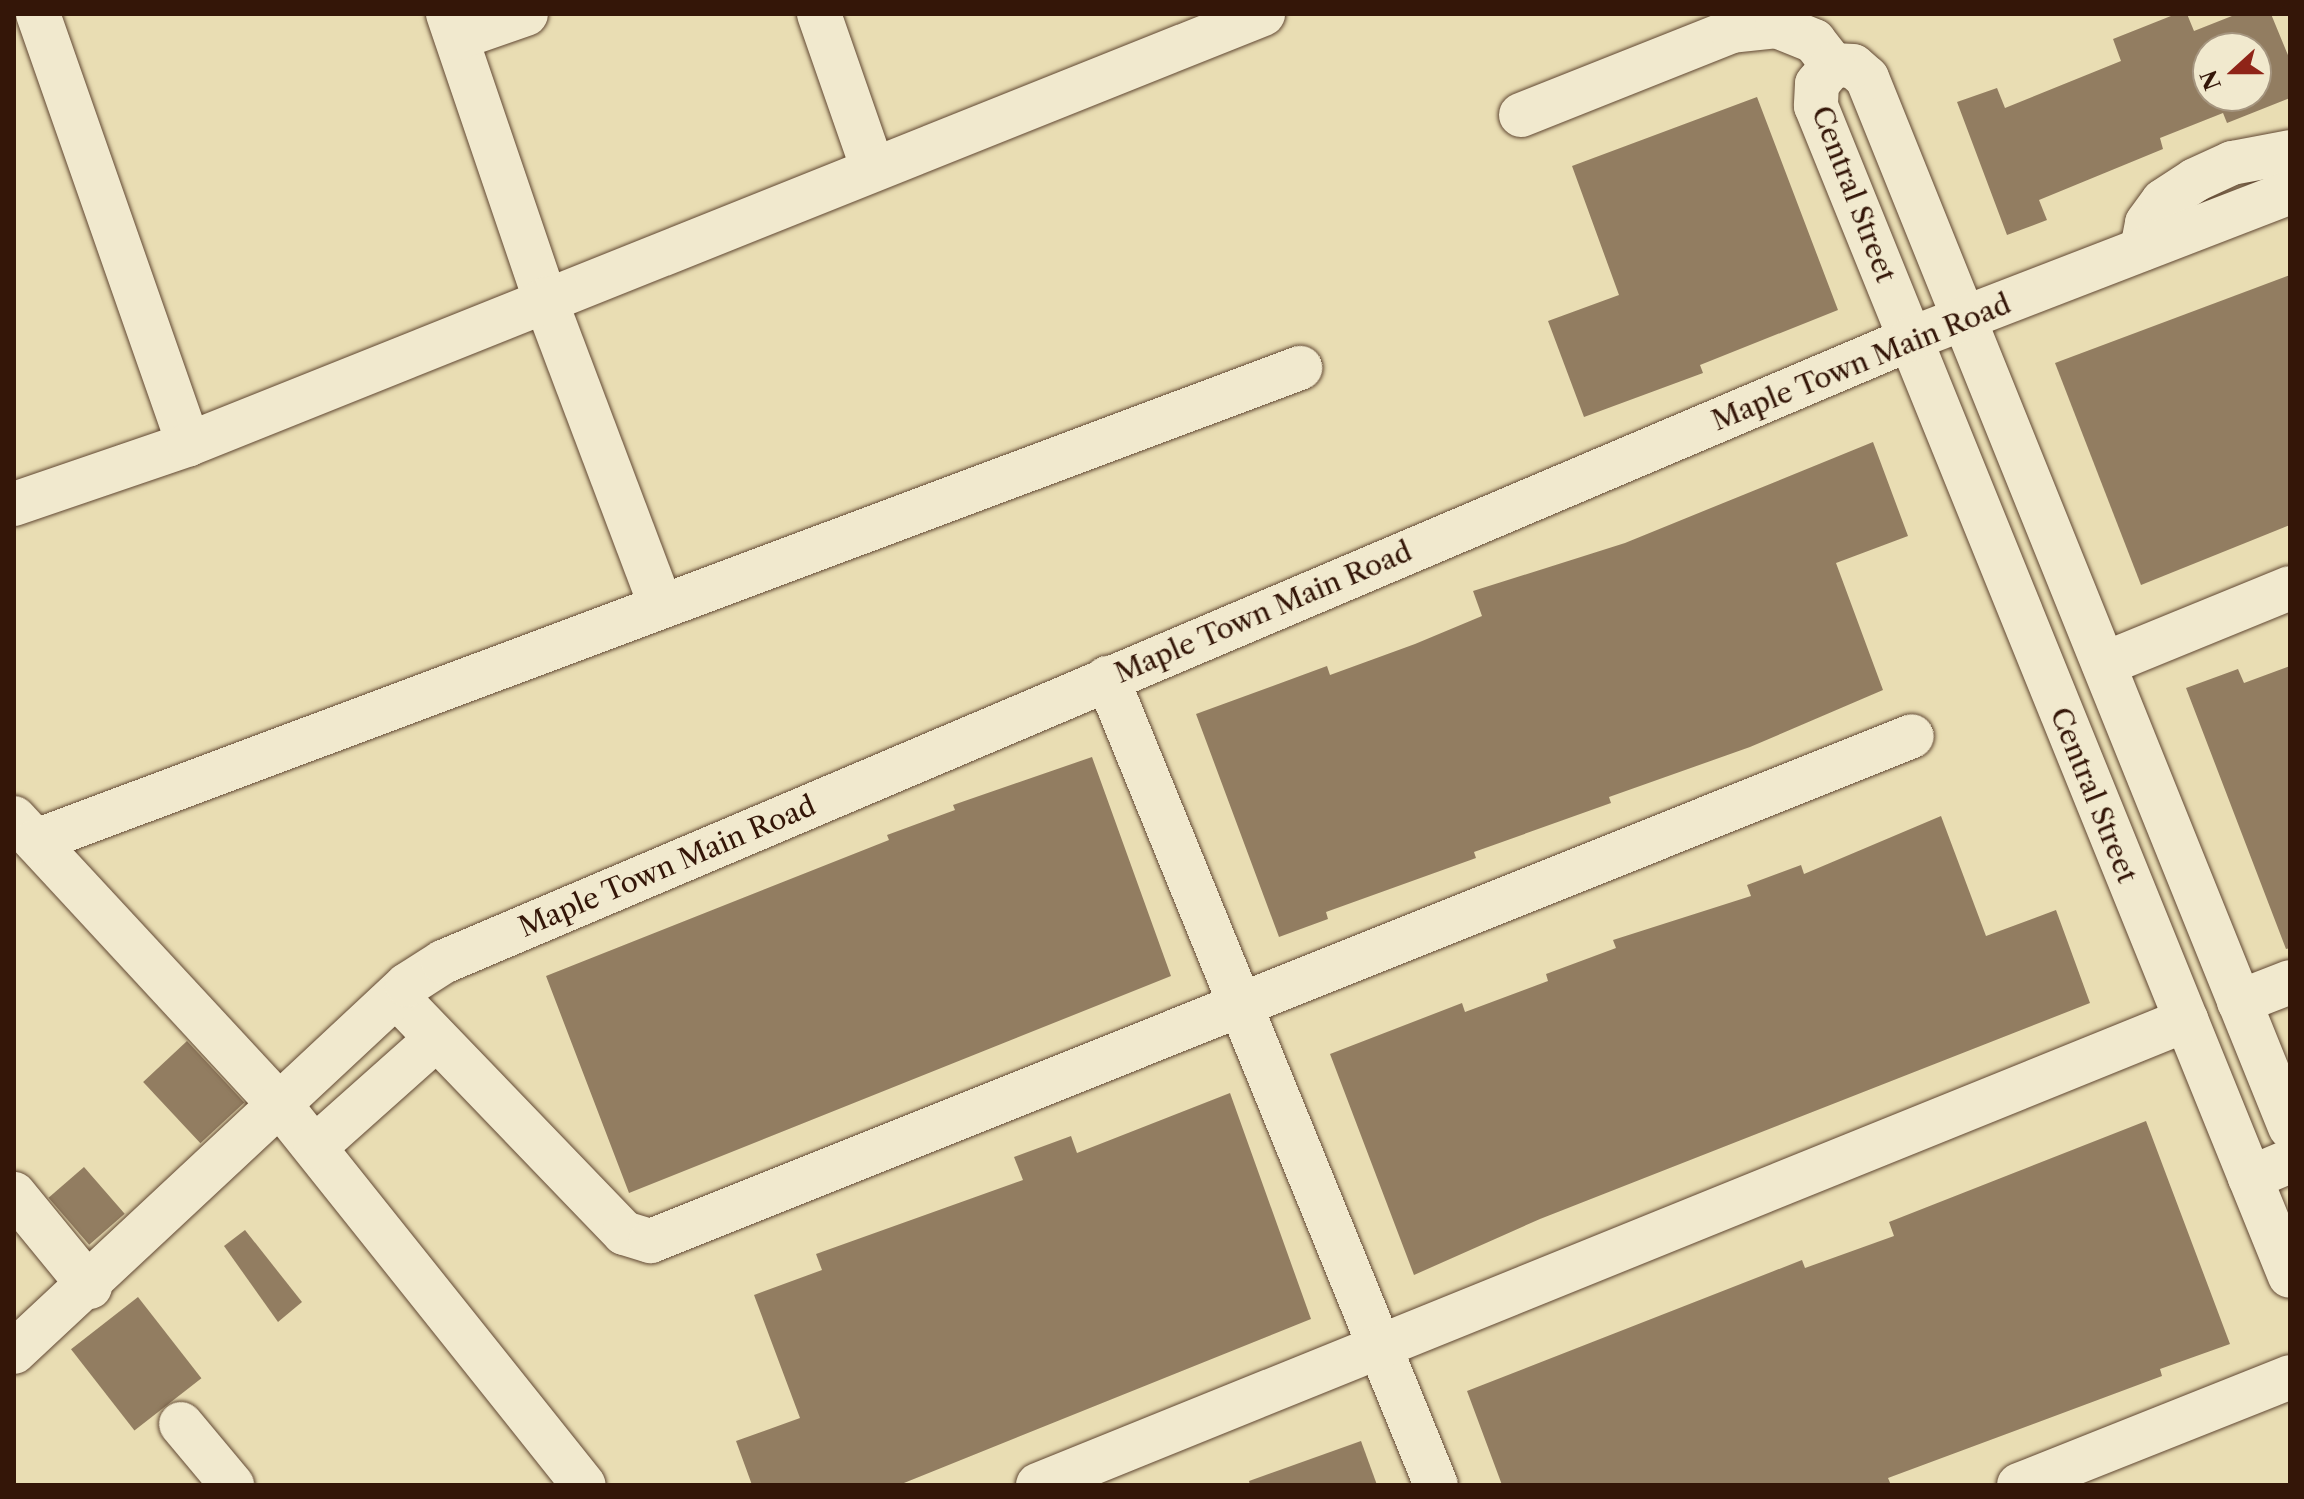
<!DOCTYPE html>
<style>
body{margin:0}
#map{position:relative;width:2304px;height:1499px;overflow:hidden;background:#e9ddb3;font-family:"Libre Caslon Text",serif}
div>[style]{position:absolute}
[style*='--x']{left:calc(var(--x)*1px);top:calc(var(--y)*1px);width:calc(var(--w)*1px);rotate:calc(var(--a)*1deg)}
.building>*{inset:0;background:#927d61;transform-origin:0 0}
.roads{filter:drop-shadow(0 0 2px #614833) drop-shadow(0 0 2px #614833)}
.minor>*{height:44px;margin:-22px;padding:0 22px;transform-origin:22px;border-radius:22px;background:#f1e9ce}
span{translate:-50% -50%;white-space:nowrap;text-align:center;line-height:1.15;-webkit-text-stroke:6px #f1e9ce;paint-order:stroke}
.street-label{font-size:28px;color:#341608}
.frame{position:absolute;inset:0;border:16px solid #341608;pointer-events:none}
.north{position:absolute;left:2192px;top:32px;width:80px;height:80px;box-sizing:border-box;background:#f1e9ce;border:2px solid #a5957f;border-radius:50%;rotate:249deg;font-size:22px;font-weight:700;line-height:32px;text-align:center;color:#341608}
.north::after{content:'';display:block;margin:auto;width:28px;height:36px;background:#8f2418;clip-path:polygon(50% 0,100% 100%,50% 72%,0 100%)}
</style>
<div id="map">
<div class="building">
<i style="clip-path:polygon(evenodd,2176px 14px,2187px 14px,2194px 31px,2237px 14px,2271px 14px,2290px 60px,2290px 98px,2227px 123px,2223px 113px,2160px 138px,2163px 149px,2039px 200px,2047px 220px,2007px 235px,1957px 102px,1997px 88px,2005px 108px,2121px 61px,2113px 39px,2176px 14px,2208px 48px,2256px 48px,2256px 96px,2208px 96px,2208px 48px)"></i>
<i style="clip-path:polygon(1757px 97px,1838px 310px,1700px 365px,1703px 373px,1584px 417px,1548px 321px,1619px 295px,1572px 166px)"></i>
<i style="clip-path:polygon(2290px 275px,2290px 525px,2141px 585px,2055px 363px)"></i>
<i style="clip-path:polygon(1873px 442px,1908px 536px,1836px 563px,1883px 690px,1750px 747px,1609px 797px,1611px 803px,1474px 852px,1476px 858px,1326px 912px,1328px 919px,1279px 937px,1196px 714px,1327px 666px,1330px 675px,1415px 644px,1482px 616px,1473px 591px,1625px 543px)"></i>
<i style="clip-path:polygon(2290px 666px,2290px 948px,2286px 949px,2186px 688px,2238px 669px,2244px 683px)"></i>
<i style="clip-path:polygon(1092px 757px,1171px 976px,629px 1193px,546px 976px,889px 840px,887px 835px,955px 810px,953px 805px)"></i>
<i style="clip-path:polygon(1941px 816px,1986px 936px,2056px 910px,2090px 1003px,1540px 1219px,1414px 1275px,1330px 1054px,1462px 1003px,1465px 1012px,1548px 981px,1546px 974px,1616px 948px,1613px 940px,1751px 896px,1747px 885px,1801px 865px,1804px 874px)"></i>
<i style="left:187px;top:1041px;width:84px;height:60px;rotate:47deg"></i>
<i style="clip-path:polygon(1230px 1093px,1311px 1319px,899px 1485px,752px 1485px,736px 1441px,800px 1418px,754px 1295px,822px 1270px,816px 1254px,1023px 1180px,1014px 1157px,1071px 1136px,1077px 1153px)"></i>
<i style="clip-path:polygon(2146px 1121px,2230px 1344px,2160px 1369px,2162px 1376px,1888px 1478px,1891px 1485px,1502px 1485px,1467px 1391px,1802px 1260px,1805px 1268px,1894px 1236px,1889px 1222px)"></i>
<i style="left:84px;top:1167px;width:62px;height:47px;rotate:49deg"></i>
<i style="clip-path:polygon(245px 1230px,302px 1302px,278px 1322px,224px 1246px)"></i>
<i style="left:138px;top:1297px;width:103px;height:85px;rotate:52deg"></i>
<i style="clip-path:polygon(1361px 1441px,1377px 1485px,1250px 1485px,1249px 1481px)"></i>
</div>
<div class="roads">
<div class="minor">
<i style="--x:38;--y:14;--w:456;--a:70.7"></i>
<i style="--x:448;--y:14;--w:301;--a:71.2"></i>
<i style="--x:545;--y:299;--w:325;--a:69.3"></i>
<i style="--x:819;--y:14;--w:161;--a:70.8"></i>
<i style="--x:457;--y:38;--w:73;--a:-19.2"></i>
<i style="--x:1521;--y:115;--w:227;--a:-21.7"></i>
<i style="--x:1732;--y:31;--w:45;--a:-6.3"></i>
<i style="--x:1777;--y:26;--w:40;--a:22"></i>
<i style="--x:1814;--y:41;--w:31;--a:52"></i>
<i style="--x:2142;--y:249;--w:26;--a:-79"></i>
<i style="--x:2147;--y:223;--w:27;--a:-54"></i>
<i style="--x:2163;--y:201;--w:38;--a:-33"></i>
<i style="--x:2195;--y:180;--w:41;--a:-24.7"></i>
<i style="--x:2232;--y:163;--w:59;--a:-10.7"></i>
<i style="--x:14;--y:504;--w:185;--a:-18.9"></i>
<i style="--x:189;--y:444;--w:1157;--a:-21.82"></i>
<i style="--x:2104;--y:664;--w:201;--a:-22.2"></i>
<i style="--x:1107;--y:678;--w:871;--a:67.82"></i>
<i style="--x:14;--y:818;--w:393;--a:47.2"></i>
<i style="--x:281;--y:1106;--w:485;--a:51.4"></i>
<i style="--x:36;--y:841;--w:1350;--a:-20.52"></i>
<i style="--x:396;--y:996;--w:329;--a:46.1"></i>
<i style="--x:624;--y:1233;--w:28;--a:17"></i>
<i style="--x:651;--y:1241;--w:1358;--a:-21.82"></i>
<i style="--x:2239;--y:1002;--w:55;--a:-21.4"></i>
<i style="--x:2290;--y:1127;--w:1131;--a:-111.96"></i>
<i style="--x:1867;--y:78;--w:18;--a:-139"></i>
<i style="--x:1853;--y:66;--w:20;--a:-177"></i>
<i style="--x:1833;--y:65;--w:25;--a:130"></i>
<i style="--x:1817;--y:84;--w:22;--a:93"></i>
<i style="--x:1816;--y:106;--w:1262;--a:67.95"></i>
<i style="--x:315;--y:1147;--w:161;--a:-41.7"></i>
<i style="--x:2250;--y:1178;--w:43;--a:-23"></i>
<i style="--x:14;--y:1194;--w:120;--a:50.7"></i>
<i style="--x:14;--y:1352;--w:538;--a:-43.04"></i>
<i style="--x:407;--y:985;--w:43;--a:-32.6"></i>
<i style="--x:443;--y:962;--w:1594;--a:-23.01"></i>
<i style="--x:1910;--y:339;--w:407;--a:-21.1"></i>
<i style="--x:181;--y:1424;--w:80;--a:50.1"></i>
<i style="--x:1038;--y:1485;--w:1239;--a:-22.05"></i>
<i style="--x:2019;--y:1485;--w:292;--a:-21.7"></i>
</div>
</div>
<div class="street-label">
<span style="left:1854px;top:194px;rotate:69deg">Central Street</span>
<span style="left:1861px;top:362px;rotate:-22deg">Maple Town Main Road</span>
<span style="left:1263px;top:612px;rotate:-23deg">Maple Town Main Road</span>
<span style="left:2094px;top:795px;rotate:68deg">Central Street</span>
<span style="left:667px;top:866px;rotate:-23deg">Maple Town Main Road</span>
</div>
<div class="frame"></div>
<div class="north">N</div>
</div>
